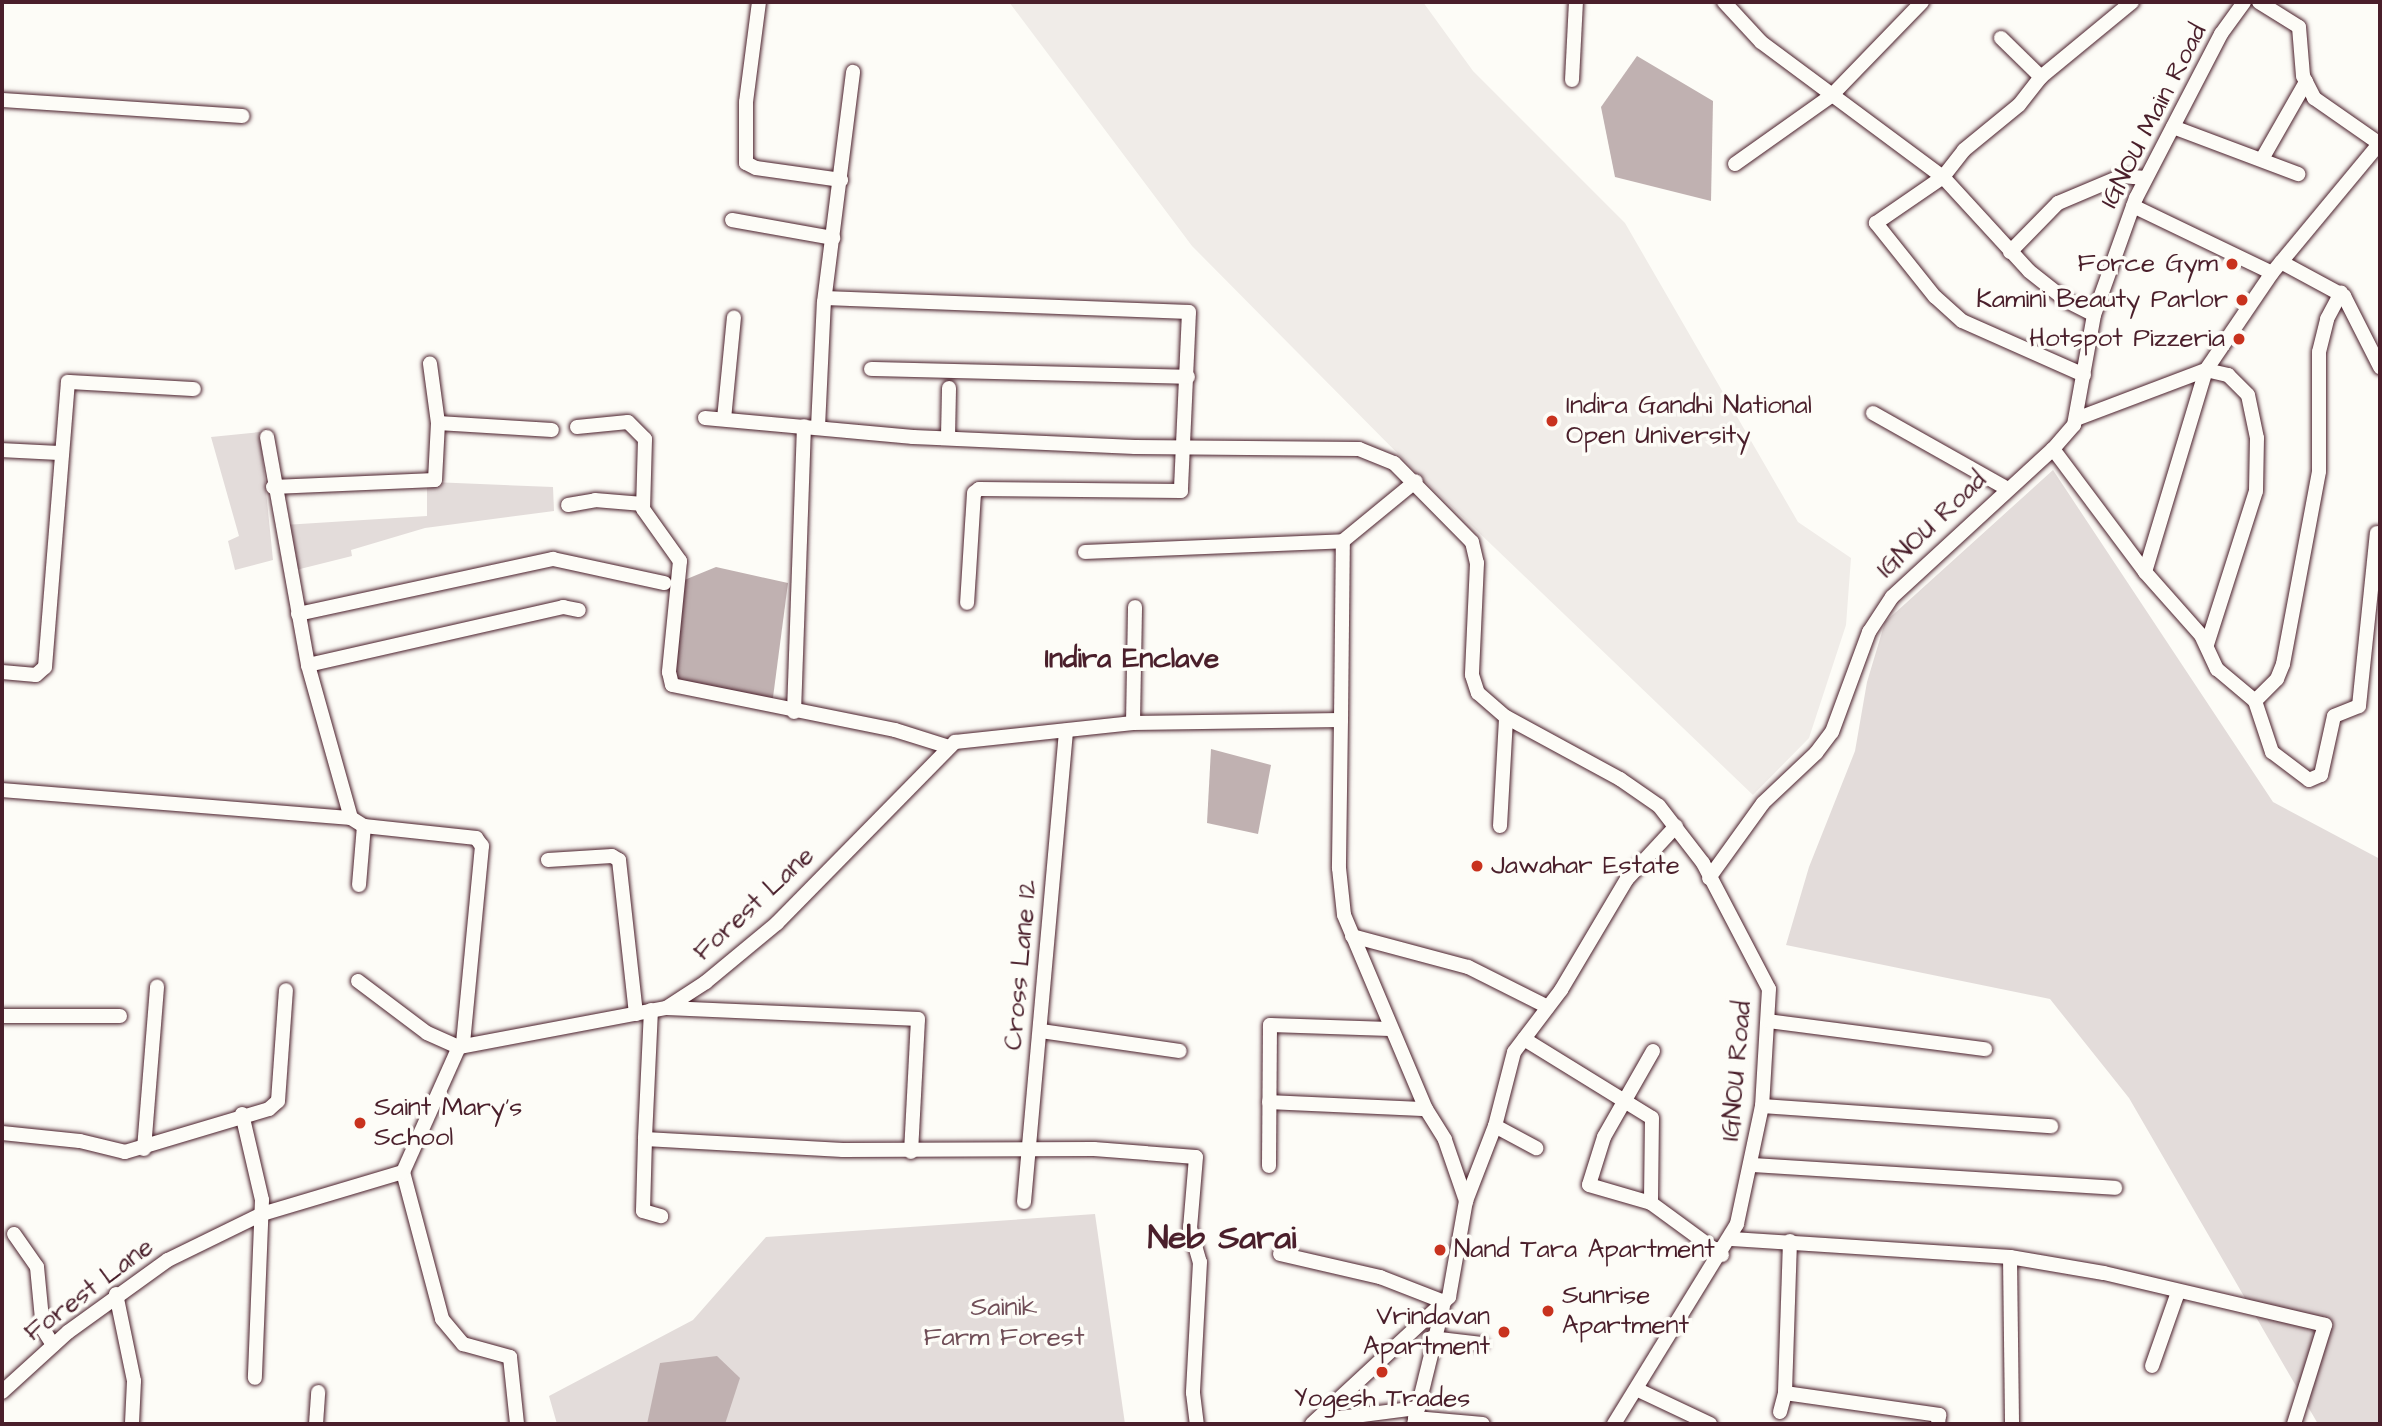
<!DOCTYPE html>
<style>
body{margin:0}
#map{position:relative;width:2382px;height:1426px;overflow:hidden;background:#fdfcf7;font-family:"Architects Daughter",sans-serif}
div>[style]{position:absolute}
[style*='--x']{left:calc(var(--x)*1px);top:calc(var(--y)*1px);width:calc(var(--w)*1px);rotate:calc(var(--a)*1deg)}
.built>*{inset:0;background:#f0ece8}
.green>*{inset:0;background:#e3dcda}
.water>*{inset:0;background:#c0b1b1}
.roads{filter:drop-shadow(0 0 2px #4a1f2b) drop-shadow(0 0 2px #4a1f2b)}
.minor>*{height:14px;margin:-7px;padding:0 7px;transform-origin:7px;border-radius:7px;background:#fdfcf7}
.dots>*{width:19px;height:19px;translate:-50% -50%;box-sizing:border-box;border:4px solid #fdfcf7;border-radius:50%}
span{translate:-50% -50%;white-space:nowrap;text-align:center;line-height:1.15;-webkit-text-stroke:7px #fdfcf7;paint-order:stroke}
.street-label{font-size:26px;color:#4a1f2b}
.poi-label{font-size:26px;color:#4a1f2b}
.right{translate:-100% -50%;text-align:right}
.left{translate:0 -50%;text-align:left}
.park-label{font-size:26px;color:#704e57}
.neighbourhood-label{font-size:28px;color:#4a1f2b;font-weight:700}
.district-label{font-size:33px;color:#4a1f2b;font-weight:700}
.frame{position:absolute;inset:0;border:4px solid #4a1f2b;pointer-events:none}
</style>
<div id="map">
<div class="built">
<i style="clip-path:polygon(1009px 2px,1423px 2px,1473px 71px,1625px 223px,1798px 522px,1851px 558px,1846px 625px,1809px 738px,1753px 795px,1423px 479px,1192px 246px)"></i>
</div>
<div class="green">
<i style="clip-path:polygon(260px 432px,273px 560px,235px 570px,228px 541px,239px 536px,211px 437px)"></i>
<i style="clip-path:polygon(2053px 470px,2273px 802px,2380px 859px,2380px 1424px,2318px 1424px,2129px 1098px,2050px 999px,1786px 945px,1809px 867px,1855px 751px,1867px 682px,1885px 622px)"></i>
<i style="clip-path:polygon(432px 482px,553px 487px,554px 511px,425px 528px,351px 550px,352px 556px,292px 571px,284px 525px,427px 516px,427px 486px)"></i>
<i style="clip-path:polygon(1095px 1214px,1125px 1424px,557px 1424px,549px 1396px,693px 1320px,766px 1237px)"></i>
</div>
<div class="water">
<i style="clip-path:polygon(1637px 56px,1713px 101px,1711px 201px,1615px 177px,1601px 107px)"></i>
<i style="clip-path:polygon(716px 567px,788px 583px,772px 705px,668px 686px,677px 583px)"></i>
<i style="clip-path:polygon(1211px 749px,1271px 765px,1258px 834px,1207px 823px)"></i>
<i style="clip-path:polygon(717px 1356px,740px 1378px,725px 1424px,647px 1424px,660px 1363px)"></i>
</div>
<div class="roads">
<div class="minor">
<i style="--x:759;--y:2;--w:101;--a:97.4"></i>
<i style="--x:746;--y:102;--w:61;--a:90"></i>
<i style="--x:746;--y:163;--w:11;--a:27"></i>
<i style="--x:756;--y:168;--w:86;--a:8"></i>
<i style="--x:1724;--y:2;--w:54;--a:47.2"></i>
<i style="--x:1761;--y:42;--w:227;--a:36.6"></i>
<i style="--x:1943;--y:177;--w:127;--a:47.5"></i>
<i style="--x:2029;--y:271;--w:48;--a:38.3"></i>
<i style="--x:2067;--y:301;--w:30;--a:27"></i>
<i style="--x:2259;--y:2;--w:47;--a:32"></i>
<i style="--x:2299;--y:27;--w:49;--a:85.3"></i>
<i style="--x:2303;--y:76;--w:25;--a:63"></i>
<i style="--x:2314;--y:98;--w:80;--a:34.9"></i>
<i style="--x:2001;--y:38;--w:56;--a:44.3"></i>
<i style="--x:1572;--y:80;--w:78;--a:-87.1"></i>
<i style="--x:2;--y:100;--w:241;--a:3.8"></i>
<i style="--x:2173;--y:127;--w:134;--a:20.6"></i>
<i style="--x:2262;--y:159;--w:89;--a:-60.3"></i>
<i style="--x:1735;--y:164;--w:118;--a:-35.3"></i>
<i style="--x:1831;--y:96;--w:131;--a:-45.9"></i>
<i style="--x:2133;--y:206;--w:154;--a:25.7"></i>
<i style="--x:732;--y:220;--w:103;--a:10.1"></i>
<i style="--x:2010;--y:252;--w:69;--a:-45.6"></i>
<i style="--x:2058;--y:203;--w:69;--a:-22.9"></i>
<i style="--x:2122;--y:176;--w:23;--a:5"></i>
<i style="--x:2281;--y:262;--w:72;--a:28.4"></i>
<i style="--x:2344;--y:296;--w:80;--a:63.1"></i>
<i style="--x:825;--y:298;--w:364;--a:2.2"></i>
<i style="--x:1189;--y:312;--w:179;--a:92.6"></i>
<i style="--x:1181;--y:491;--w:202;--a:-179.4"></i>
<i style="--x:979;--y:489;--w:6;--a:141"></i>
<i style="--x:974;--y:493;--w:110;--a:93.6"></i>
<i style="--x:871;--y:369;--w:317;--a:1.4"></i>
<i style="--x:2084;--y:375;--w:133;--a:-156.1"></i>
<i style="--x:1962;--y:321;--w:36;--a:-138"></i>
<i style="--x:1935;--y:297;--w:95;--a:-128.6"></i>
<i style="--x:1876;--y:223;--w:81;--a:-34.5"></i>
<i style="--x:1943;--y:177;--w:34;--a:-52"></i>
<i style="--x:1964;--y:150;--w:71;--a:-39.3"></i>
<i style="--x:2019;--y:105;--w:36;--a:-52"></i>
<i style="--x:2041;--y:77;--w:118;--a:-39.5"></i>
<i style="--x:1873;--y:413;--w:153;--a:29.4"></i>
<i style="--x:705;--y:418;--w:209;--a:5.2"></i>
<i style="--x:913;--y:437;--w:222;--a:2.6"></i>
<i style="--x:1135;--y:447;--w:224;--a:0.5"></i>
<i style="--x:1359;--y:449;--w:38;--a:22"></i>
<i style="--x:1394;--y:463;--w:111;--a:45.4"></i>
<i style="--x:1472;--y:542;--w:22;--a:77"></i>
<i style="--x:1477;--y:563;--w:112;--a:92.6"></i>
<i style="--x:1472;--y:675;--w:19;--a:72"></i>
<i style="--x:1478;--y:693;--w:37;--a:41"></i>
<i style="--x:1506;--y:717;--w:130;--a:28.5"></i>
<i style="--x:1620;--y:779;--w:47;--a:34.7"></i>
<i style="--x:1659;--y:806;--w:72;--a:52.3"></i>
<i style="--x:1703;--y:863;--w:142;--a:62.4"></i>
<i style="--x:1769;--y:989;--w:117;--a:93.4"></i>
<i style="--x:1762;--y:1106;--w:121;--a:102"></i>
<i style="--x:1737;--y:1224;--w:235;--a:121.6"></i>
<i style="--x:724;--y:419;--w:102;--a:-84.4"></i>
<i style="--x:2076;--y:419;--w:139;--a:-20.7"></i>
<i style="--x:2206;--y:370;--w:117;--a:-55.8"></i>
<i style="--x:2272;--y:273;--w:169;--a:-50.3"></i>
<i style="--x:438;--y:423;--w:114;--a:3.5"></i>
<i style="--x:577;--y:427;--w:51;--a:-5.6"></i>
<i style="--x:628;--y:422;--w:24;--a:45"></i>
<i style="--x:645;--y:439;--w:70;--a:91.6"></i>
<i style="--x:643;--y:509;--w:64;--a:54.6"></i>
<i style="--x:680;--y:561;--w:112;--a:95.7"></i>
<i style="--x:669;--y:672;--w:13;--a:77"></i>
<i style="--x:672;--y:685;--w:227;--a:11.4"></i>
<i style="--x:895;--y:730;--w:53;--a:17.4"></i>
<i style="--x:818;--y:427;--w:125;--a:-87.3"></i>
<i style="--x:824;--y:302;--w:232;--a:-82.8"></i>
<i style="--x:267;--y:437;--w:232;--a:79.8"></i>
<i style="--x:308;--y:665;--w:159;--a:74.3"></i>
<i style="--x:351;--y:818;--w:15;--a:32"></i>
<i style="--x:364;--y:826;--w:113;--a:6.1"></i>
<i style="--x:476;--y:838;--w:10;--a:53"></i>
<i style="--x:482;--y:846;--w:200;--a:95.5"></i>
<i style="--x:948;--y:437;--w:49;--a:-88.8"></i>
<i style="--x:2053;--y:449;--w:154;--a:53.2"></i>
<i style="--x:2145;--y:572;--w:84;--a:48.4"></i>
<i style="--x:2201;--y:635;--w:38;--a:65"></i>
<i style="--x:2217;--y:669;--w:50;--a:40.1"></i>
<i style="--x:2255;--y:701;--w:54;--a:71.6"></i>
<i style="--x:2272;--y:752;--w:46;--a:37.1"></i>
<i style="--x:2309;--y:780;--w:13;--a:-23"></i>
<i style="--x:2321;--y:775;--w:60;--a:-77.6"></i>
<i style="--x:2334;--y:716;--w:27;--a:-22"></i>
<i style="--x:2359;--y:706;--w:174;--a:-84.1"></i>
<i style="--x:2;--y:450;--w:60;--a:2.9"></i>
<i style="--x:273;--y:487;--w:162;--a:-2.5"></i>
<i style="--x:435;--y:480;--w:57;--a:-87"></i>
<i style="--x:438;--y:423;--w:60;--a:-97.7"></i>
<i style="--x:568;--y:505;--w:27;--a:-10"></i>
<i style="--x:595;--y:500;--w:48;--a:4.8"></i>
<i style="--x:1085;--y:552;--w:258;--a:-2.4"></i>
<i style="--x:1343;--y:541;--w:94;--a:-39.4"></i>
<i style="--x:2145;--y:572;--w:211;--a:-73.2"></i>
<i style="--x:2206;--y:370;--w:23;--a:13"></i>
<i style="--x:2228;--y:375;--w:28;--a:45"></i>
<i style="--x:2248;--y:395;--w:44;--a:78.2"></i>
<i style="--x:2257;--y:438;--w:53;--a:91.1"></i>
<i style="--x:2256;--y:491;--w:162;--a:107.7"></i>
<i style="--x:298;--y:614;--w:261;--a:-12.2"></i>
<i style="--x:553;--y:559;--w:114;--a:12.2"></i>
<i style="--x:308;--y:665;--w:262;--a:-12.8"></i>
<i style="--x:563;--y:607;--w:16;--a:11"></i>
<i style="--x:2;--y:672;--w:34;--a:5"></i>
<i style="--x:36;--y:675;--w:12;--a:-42"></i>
<i style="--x:45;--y:667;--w:286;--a:-85.4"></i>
<i style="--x:68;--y:382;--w:126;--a:3.2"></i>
<i style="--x:2255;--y:701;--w:31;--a:-45"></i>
<i style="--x:2277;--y:679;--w:16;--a:-68"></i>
<i style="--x:2283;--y:664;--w:196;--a:-79.4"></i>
<i style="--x:2319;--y:471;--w:119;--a:-90"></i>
<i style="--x:2319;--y:352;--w:34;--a:-76"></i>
<i style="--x:2327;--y:319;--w:30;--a:-62"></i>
<i style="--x:794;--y:712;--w:286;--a:-88"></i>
<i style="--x:1341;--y:720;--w:148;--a:90.8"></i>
<i style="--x:1339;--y:868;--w:47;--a:83.9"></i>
<i style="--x:1344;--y:915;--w:211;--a:67.1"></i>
<i style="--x:1426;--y:1109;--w:36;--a:58"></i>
<i style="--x:1445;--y:1140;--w:65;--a:71"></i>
<i style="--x:1133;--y:723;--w:116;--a:-89"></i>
<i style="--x:2;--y:790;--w:350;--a:4.6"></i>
<i style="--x:1500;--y:826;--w:109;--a:-86.8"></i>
<i style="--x:548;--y:860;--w:64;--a:-3.6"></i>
<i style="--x:612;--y:856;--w:8;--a:30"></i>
<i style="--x:619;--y:860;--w:155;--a:83.7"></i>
<i style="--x:1709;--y:878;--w:92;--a:-54.2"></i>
<i style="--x:1763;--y:803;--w:73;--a:-43.3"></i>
<i style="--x:1816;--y:753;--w:26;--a:-53"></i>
<i style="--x:1832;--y:732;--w:107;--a:-69.7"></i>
<i style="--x:1869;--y:632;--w:42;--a:-56.7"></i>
<i style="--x:1892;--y:597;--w:219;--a:-42.6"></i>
<i style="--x:2053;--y:449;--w:32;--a:-49"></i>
<i style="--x:2074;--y:425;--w:112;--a:-79.7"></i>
<i style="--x:2094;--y:315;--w:124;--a:-70.3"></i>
<i style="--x:2136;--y:198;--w:185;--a:-62.6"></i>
<i style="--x:2221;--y:34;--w:39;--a:-54"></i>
<i style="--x:359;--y:885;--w:59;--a:-85.2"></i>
<i style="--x:1352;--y:936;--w:120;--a:15"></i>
<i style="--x:1468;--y:967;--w:89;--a:26.6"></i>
<i style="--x:358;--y:981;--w:86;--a:37"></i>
<i style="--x:427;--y:1033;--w:35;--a:24"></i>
<i style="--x:668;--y:1008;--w:250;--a:2.5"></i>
<i style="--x:918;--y:1019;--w:133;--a:93"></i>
<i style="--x:651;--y:1010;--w:129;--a:92.7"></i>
<i style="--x:645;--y:1139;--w:198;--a:3.2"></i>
<i style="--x:843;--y:1150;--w:251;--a:-0.2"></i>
<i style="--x:1094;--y:1149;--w:102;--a:4.5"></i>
<i style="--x:1196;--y:1157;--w:71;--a:94.8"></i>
<i style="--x:1190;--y:1228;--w:35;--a:74"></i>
<i style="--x:1200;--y:1262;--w:131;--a:93.1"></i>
<i style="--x:1193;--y:1393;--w:31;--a:83"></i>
<i style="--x:2;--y:1016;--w:118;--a:0"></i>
<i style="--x:1768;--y:1021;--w:219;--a:7.4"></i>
<i style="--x:1041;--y:1031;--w:140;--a:8.2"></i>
<i style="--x:1524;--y:1039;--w:150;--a:31.7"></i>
<i style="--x:1652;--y:1118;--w:85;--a:90.7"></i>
<i style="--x:1653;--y:1051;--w:99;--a:119.7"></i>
<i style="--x:1604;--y:1137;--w:50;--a:107.4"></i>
<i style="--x:1589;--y:1185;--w:65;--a:16.2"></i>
<i style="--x:1651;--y:1203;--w:88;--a:36.2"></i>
<i style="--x:1269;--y:1102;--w:157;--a:2.6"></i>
<i style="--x:1762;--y:1106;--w:290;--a:4"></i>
<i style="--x:242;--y:1114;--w:88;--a:76.9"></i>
<i style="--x:262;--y:1200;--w:178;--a:92.3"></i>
<i style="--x:1495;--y:1126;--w:47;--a:28.2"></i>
<i style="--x:2;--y:1133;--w:78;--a:5.9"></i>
<i style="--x:80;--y:1141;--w:46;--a:13.7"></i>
<i style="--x:125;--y:1152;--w:150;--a:-16.6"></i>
<i style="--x:269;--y:1109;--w:12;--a:-42"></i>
<i style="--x:278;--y:1101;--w:111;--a:-85.9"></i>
<i style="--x:645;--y:1139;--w:72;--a:91.6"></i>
<i style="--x:643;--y:1211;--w:19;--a:16"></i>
<i style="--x:144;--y:1149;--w:163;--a:-85.4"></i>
<i style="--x:1752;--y:1165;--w:364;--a:3.6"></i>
<i style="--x:1269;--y:1166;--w:141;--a:-89.6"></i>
<i style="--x:1270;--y:1025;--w:120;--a:1.9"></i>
<i style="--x:403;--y:1172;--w:152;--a:75.1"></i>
<i style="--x:442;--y:1319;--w:33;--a:50"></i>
<i style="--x:463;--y:1344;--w:49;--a:15.5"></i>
<i style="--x:510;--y:1357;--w:67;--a:84"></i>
<i style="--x:1024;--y:1202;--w:473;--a:-84.9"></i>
<i style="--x:14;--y:1234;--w:40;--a:55.1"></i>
<i style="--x:37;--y:1267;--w:62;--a:84.5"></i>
<i style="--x:43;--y:1329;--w:19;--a:58"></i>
<i style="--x:1732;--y:1239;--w:279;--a:3.7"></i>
<i style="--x:2010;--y:1257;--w:95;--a:9.7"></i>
<i style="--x:2104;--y:1273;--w:227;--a:13.2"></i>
<i style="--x:2325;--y:1325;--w:104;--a:107.4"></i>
<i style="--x:1790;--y:1241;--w:152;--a:91.9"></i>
<i style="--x:1785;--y:1393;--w:156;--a:8.1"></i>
<i style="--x:1939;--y:1415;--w:9;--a:96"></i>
<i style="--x:1280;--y:1254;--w:103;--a:13"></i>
<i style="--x:1380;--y:1277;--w:69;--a:21.3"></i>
<i style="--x:2010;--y:1257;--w:167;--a:89.3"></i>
<i style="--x:116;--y:1294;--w:89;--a:78.3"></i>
<i style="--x:134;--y:1381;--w:43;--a:92.7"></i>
<i style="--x:1431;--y:1338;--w:51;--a:6.7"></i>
<i style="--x:2152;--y:1366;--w:78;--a:-70.6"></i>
<i style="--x:1636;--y:1389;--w:82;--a:25.3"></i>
<i style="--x:2;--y:1392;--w:89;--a:-42.3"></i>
<i style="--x:68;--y:1332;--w:123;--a:-35.8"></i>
<i style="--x:168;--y:1260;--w:105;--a:-26.1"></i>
<i style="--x:262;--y:1214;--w:147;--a:-16.6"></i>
<i style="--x:403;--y:1172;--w:137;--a:-65.9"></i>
<i style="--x:459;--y:1047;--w:211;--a:-10.7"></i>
<i style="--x:666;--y:1008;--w:48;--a:-33"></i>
<i style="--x:706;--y:982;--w:92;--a:-39.7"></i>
<i style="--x:777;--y:923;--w:254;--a:-45.5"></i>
<i style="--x:955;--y:742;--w:179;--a:-6.1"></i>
<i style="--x:1133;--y:723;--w:208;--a:-0.8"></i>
<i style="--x:1341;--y:720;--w:179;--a:-89.4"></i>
<i style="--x:1780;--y:1412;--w:20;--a:-75"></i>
<i style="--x:1415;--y:1418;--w:68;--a:5"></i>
<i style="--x:1316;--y:1421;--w:103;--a:-7.3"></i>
<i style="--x:316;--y:1424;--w:32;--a:-86"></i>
<i style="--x:1312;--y:1424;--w:187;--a:-42.8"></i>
<i style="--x:1449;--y:1297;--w:97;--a:-80"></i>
<i style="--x:1466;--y:1201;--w:80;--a:-68.9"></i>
<i style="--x:1495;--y:1126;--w:76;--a:-75.6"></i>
<i style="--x:1514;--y:1052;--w:78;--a:-52.8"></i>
<i style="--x:1561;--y:990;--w:129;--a:-59.3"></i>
<i style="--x:1627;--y:879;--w:72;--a:-47.2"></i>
<i style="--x:1414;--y:1424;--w:122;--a:-76.2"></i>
</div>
</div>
<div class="dots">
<i style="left:2232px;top:264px;background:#c8321e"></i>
<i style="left:2242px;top:300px;background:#c8321e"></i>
<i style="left:2239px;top:339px;background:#c8321e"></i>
<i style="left:1552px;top:421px;background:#c8321e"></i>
<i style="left:1477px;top:866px;background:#c8321e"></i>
<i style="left:360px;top:1123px;background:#c8321e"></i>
<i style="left:1440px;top:1250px;background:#c8321e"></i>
<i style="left:1548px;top:1311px;background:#c8321e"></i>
<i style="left:1504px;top:1332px;background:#c8321e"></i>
<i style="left:1382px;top:1372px;background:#c8321e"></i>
</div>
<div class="street-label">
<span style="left:2154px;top:116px;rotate:-63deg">IGNOU Main Road</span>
<span style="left:1932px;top:525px;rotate:-44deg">IGNOU Road</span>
<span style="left:754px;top:904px;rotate:-43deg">Forest Lane</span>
<span style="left:1021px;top:965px;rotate:-85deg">Cross Lane 12</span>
<span style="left:1737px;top:1071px;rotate:-85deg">IGNOU Road</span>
<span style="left:89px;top:1290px;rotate:-37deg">Forest Lane</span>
</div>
<div class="poi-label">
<span class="right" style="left:2218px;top:264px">Force Gym</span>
<span class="right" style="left:2228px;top:300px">Kamini Beauty Parlor</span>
<span class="right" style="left:2225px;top:339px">Hotspot Pizzeria</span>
<span class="left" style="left:1566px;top:421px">Indira Gandhi National<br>Open University</span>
<span class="left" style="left:1491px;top:866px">Jawahar Estate</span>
<span class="left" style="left:374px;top:1123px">Saint Mary's<br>School</span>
<span class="left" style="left:1454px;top:1250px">Nand Tara Apartment</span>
<span class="left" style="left:1562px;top:1311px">Sunrise<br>Apartment</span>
<span class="right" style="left:1490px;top:1332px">Vrindavan<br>Apartment</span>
<span style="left:1382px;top:1399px">Yogesh Trades</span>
</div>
<div class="park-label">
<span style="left:1004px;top:1323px">Sainik<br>Farm Forest</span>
</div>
<div class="neighbourhood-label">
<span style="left:1132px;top:659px">Indira Enclave</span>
</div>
<div class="district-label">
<span style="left:1222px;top:1239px">Neb Sarai</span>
</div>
<div class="frame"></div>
</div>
